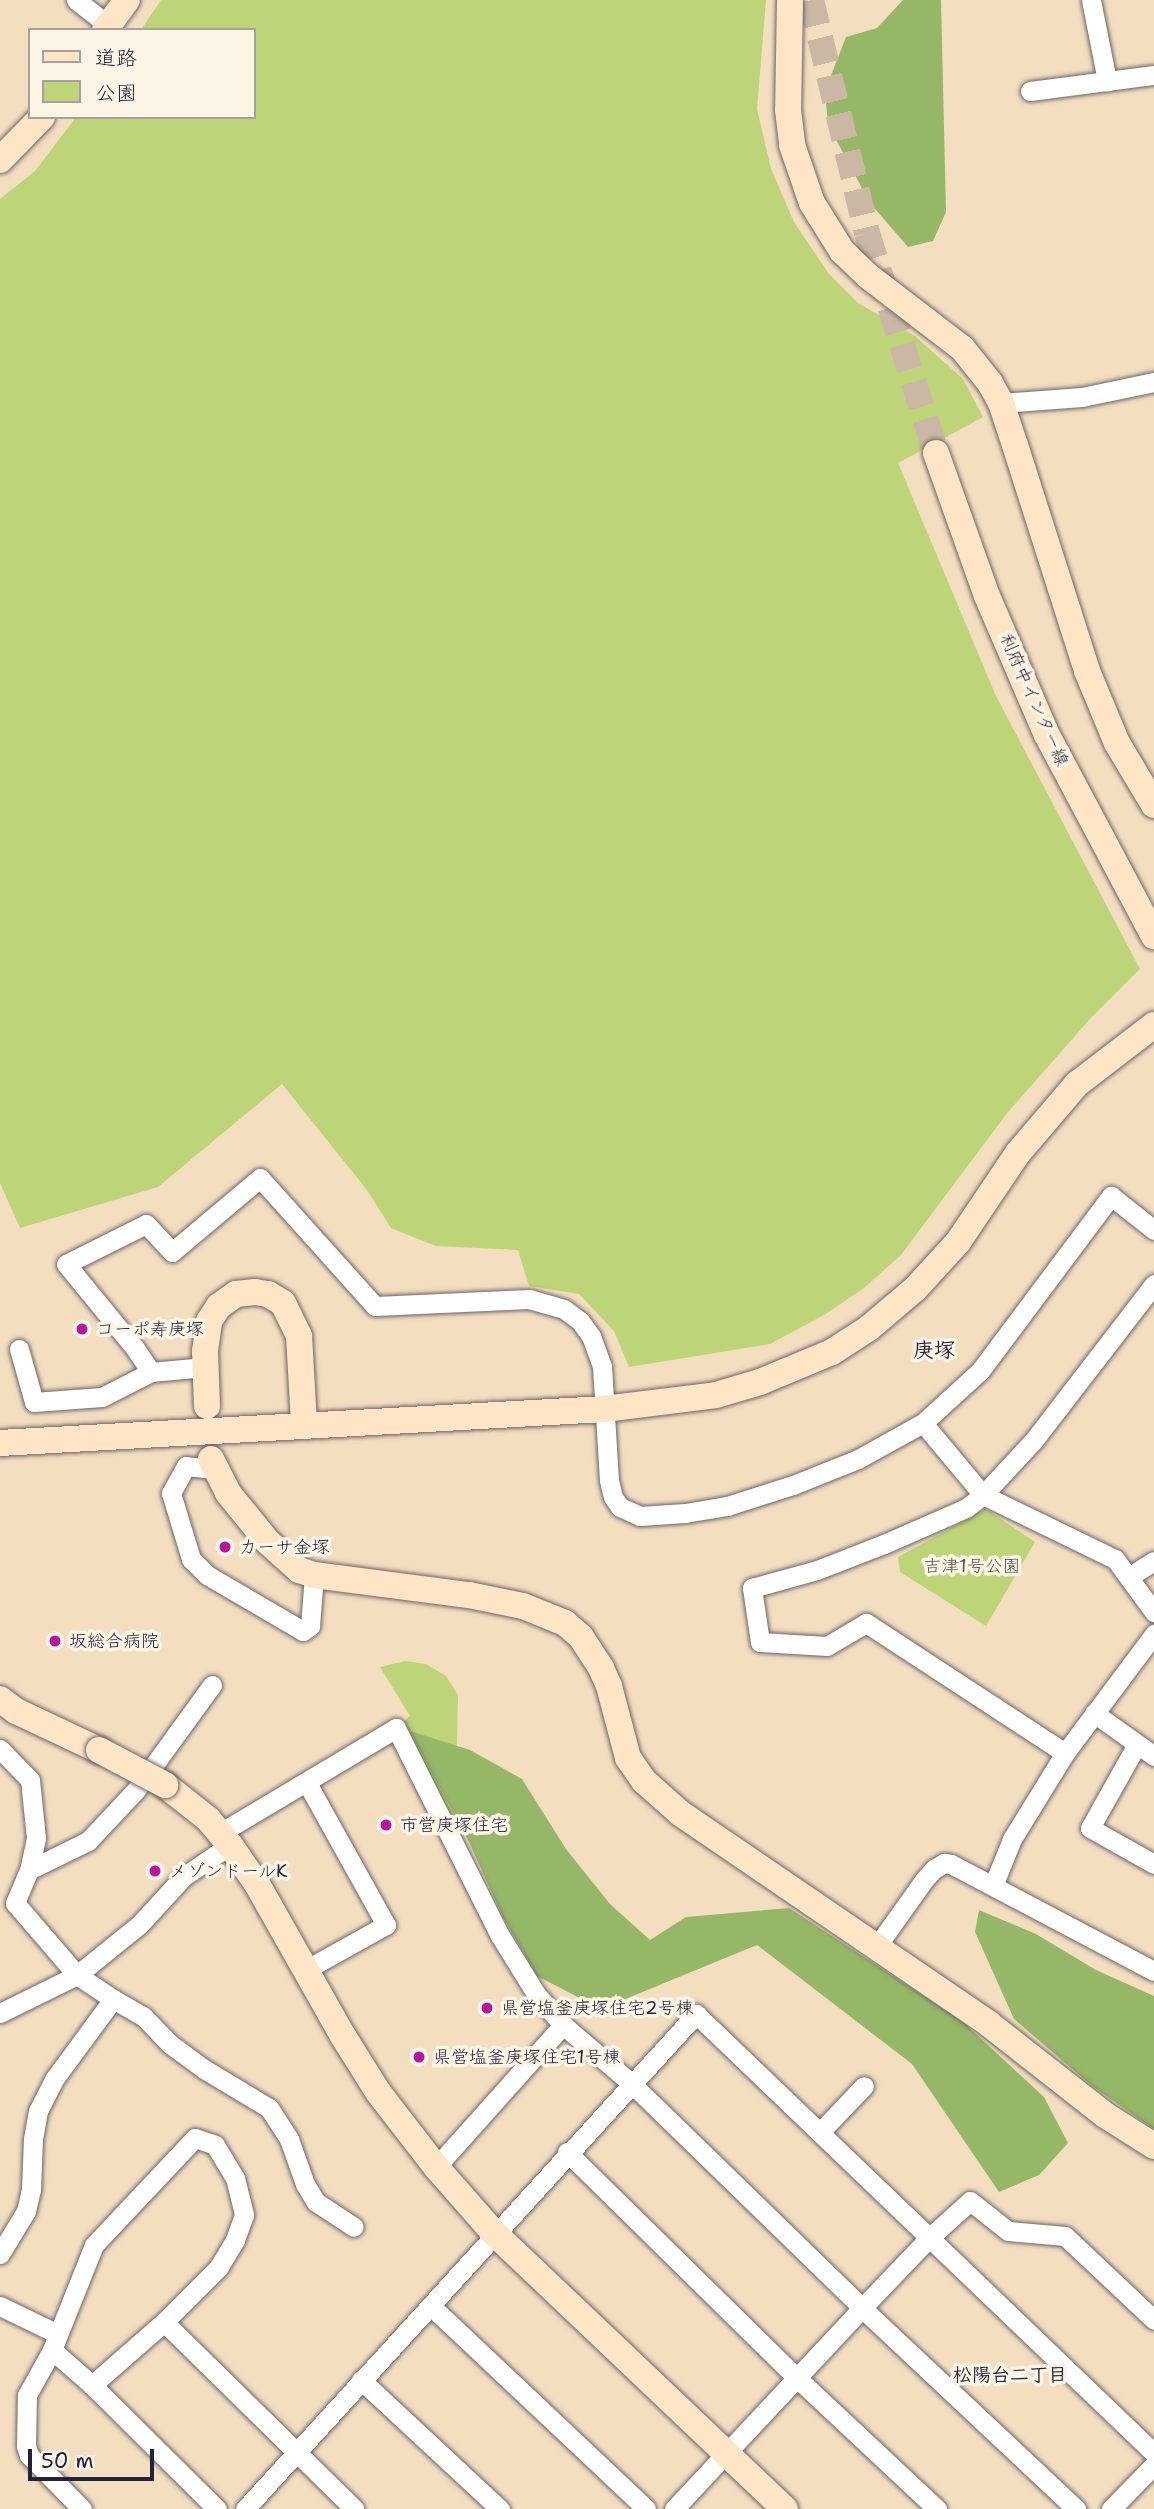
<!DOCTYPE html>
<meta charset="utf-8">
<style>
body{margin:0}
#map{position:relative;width:1154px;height:2509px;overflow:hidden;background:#f4dec0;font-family:"Shantell Sans","Klee One",sans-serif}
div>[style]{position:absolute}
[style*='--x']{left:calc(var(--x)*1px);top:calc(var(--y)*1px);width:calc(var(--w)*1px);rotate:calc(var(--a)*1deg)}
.green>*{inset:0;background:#bdd478}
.forest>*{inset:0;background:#96b668}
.secondary-tunnel>*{height:26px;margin-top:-13px;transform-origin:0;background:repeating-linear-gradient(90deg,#cab8a5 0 26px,transparent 0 39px)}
.roads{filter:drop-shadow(0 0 2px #6c646a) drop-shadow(0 0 2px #6c646a)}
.street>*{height:19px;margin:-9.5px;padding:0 9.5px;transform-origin:9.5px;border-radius:9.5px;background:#fff}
.secondary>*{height:26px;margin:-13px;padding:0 13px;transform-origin:13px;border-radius:13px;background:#fee5c5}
.bridges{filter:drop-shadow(0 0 2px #6c646a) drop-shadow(0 0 2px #6c646a)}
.secondary-bridge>*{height:26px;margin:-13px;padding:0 13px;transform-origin:13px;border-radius:13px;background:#fee5c5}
.dots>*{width:19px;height:19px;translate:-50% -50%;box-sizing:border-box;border:4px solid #fcf5e5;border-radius:50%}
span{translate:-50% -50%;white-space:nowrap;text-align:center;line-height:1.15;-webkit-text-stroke:7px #fcf5e5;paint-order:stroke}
.street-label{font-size:18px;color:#22223b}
.poi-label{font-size:18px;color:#22223b}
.left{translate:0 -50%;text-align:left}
.park-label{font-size:18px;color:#50574d}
.neighbourhood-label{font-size:19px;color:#22223b;font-weight:700}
.quarter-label{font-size:21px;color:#22223b;font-weight:700}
.legend{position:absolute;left:28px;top:28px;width:228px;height:91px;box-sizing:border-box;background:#fcf5e5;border:2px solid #a5a1a1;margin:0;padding:9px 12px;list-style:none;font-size:21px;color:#22223b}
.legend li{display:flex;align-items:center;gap:14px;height:35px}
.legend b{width:35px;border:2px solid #a5a1a1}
.scale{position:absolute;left:28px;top:2449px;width:126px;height:32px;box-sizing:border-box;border:4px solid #22223b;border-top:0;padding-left:9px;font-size:21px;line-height:24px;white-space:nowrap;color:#22223b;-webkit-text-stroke:5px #fcf5e5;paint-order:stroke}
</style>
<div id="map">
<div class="green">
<i style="clip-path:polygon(161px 0,766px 0,757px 109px,771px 169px,794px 222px,829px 274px,858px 303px,915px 336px,963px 379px,983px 417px,898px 463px,996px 696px,1140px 969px,1089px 1020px,1008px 1112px,901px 1255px,864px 1288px,824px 1315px,770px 1344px,629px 1367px,614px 1331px,579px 1294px,529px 1286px,518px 1250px,436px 1246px,391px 1228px,367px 1190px,282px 1084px,158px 1187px,20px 1228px,0 1183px,0 199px,35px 171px,76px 117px,254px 117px,254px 30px,141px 30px)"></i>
<i style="clip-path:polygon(986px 1509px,1035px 1542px,986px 1626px,900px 1572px,898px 1557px)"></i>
<i style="clip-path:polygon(405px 1661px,426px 1664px,446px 1676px,458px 1695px,455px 1837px,396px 1728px,410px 1716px,380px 1667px)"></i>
</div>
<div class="forest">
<i style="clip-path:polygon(903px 0,941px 0,946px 212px,933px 241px,908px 247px,870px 203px,828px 125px,825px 91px,846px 37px,877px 28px)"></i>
<i style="clip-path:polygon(410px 1731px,470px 1750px,522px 1779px,566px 1849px,610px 1904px,650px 1940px,686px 1917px,789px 1908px,962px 2021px,1044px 2097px,1068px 2143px,1039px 2175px,999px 2192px,912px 2064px,757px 1945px,601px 2009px,537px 1976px,503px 1917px,469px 1842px)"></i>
<i style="clip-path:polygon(979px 1910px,1036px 1934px,1096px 1970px,1154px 1996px,1154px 2129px,1092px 2086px,1014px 2019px,975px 1932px)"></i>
</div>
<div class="secondary-tunnel">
<i style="--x:811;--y:0;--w:240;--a:76.5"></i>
<i style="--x:867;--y:233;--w:231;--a:72.6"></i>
</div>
<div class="roads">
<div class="street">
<i style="--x:76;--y:0;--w:41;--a:38"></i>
<i style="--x:1091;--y:0;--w:83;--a:78.8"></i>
<i style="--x:1030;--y:91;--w:125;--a:-7.4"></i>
<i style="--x:1001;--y:403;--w:81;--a:-4.2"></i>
<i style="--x:1082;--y:397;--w:74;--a:-11.8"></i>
<i style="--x:19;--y:1349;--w:55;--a:74.2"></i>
<i style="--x:34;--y:1402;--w:68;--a:-4.2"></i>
<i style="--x:102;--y:1397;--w:55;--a:-27"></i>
<i style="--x:151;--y:1372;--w:54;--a:-5.3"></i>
<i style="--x:151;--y:1372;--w:30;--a:-124"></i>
<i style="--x:134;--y:1347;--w:107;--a:-129.3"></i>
<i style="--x:66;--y:1264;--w:89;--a:-26.6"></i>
<i style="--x:146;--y:1224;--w:38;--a:47"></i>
<i style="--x:172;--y:1252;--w:115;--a:-40.1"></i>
<i style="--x:260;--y:1178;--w:172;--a:48.1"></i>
<i style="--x:375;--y:1306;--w:154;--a:-2.6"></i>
<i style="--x:529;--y:1299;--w:36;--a:16"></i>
<i style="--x:564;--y:1309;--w:20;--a:37"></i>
<i style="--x:580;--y:1321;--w:19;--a:54"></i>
<i style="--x:591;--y:1336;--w:32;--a:70"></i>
<i style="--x:602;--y:1366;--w:114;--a:86.5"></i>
<i style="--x:609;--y:1480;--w:17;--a:77"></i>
<i style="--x:613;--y:1497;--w:12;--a:55"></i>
<i style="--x:620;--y:1507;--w:22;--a:24"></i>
<i style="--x:640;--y:1516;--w:45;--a:-3.8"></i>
<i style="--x:685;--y:1513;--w:43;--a:-9.5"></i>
<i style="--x:727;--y:1506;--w:69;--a:-17.7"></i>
<i style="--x:793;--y:1485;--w:70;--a:-21.8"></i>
<i style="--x:858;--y:1459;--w:74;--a:-29"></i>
<i style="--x:923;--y:1423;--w:77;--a:-42.4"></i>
<i style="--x:980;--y:1371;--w:219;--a:-53.2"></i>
<i style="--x:1111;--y:1196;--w:55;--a:38.3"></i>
<i style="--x:923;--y:1423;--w:94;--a:50.2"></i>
<i style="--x:983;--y:1495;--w:147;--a:25.9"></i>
<i style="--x:1115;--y:1559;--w:66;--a:53.7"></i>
<i style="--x:214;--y:1469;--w:28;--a:-174"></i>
<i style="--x:186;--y:1466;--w:31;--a:119"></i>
<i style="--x:171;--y:1493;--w:69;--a:73.1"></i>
<i style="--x:191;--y:1559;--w:23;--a:45"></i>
<i style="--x:207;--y:1575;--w:111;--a:30.3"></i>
<i style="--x:303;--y:1631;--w:9;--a:-36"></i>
<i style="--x:310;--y:1626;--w:51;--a:-85.5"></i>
<i style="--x:1130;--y:1576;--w:28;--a:-32"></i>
<i style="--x:1094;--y:1713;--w:74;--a:35.6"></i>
<i style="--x:1136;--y:1746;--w:94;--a:119.3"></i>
<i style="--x:1090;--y:1828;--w:73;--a:29.4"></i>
<i style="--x:0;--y:1749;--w:43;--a:45.9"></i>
<i style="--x:30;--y:1780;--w:58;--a:84.1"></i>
<i style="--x:36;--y:1838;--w:33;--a:102"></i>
<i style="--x:29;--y:1870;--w:36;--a:113"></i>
<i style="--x:15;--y:1903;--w:95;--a:49.3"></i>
<i style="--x:77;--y:1975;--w:43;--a:33.7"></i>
<i style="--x:1065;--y:1753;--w:238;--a:-146.8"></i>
<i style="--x:866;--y:1623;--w:45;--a:149.5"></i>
<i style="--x:827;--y:1646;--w:67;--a:-176.6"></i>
<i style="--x:760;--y:1642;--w:55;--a:-98.4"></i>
<i style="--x:752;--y:1588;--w:67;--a:-15.5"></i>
<i style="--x:817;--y:1570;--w:72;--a:-21.2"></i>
<i style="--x:884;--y:1544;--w:90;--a:-23.7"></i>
<i style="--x:966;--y:1508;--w:21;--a:-37"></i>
<i style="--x:983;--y:1495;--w:75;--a:-47.2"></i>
<i style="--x:1034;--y:1440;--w:197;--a:-52.4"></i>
<i style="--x:220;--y:1833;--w:205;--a:-30.8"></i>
<i style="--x:396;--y:1728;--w:230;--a:63.4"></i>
<i style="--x:499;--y:1934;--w:70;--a:58.3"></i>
<i style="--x:536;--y:1994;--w:41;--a:48.9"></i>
<i style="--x:563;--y:2025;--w:89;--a:40.5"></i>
<i style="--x:631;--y:2083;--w:322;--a:44.2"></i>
<i style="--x:862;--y:2308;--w:294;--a:43.2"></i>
<i style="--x:29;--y:1870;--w:66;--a:-26.2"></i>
<i style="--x:88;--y:1841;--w:69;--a:-46.8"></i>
<i style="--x:135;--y:1791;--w:131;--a:-54"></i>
<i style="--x:993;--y:1886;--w:51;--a:-68"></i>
<i style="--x:1012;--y:1839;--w:101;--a:-58.4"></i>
<i style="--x:1065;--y:1753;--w:149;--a:-53.2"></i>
<i style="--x:877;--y:1946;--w:81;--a:-54.5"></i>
<i style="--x:924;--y:1880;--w:15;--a:-48"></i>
<i style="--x:934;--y:1869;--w:12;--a:-31"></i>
<i style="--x:944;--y:1863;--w:7;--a:8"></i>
<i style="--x:951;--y:1864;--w:229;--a:27.8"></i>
<i style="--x:305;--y:1970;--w:93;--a:-29.1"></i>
<i style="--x:386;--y:1925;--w:162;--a:-119.1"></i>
<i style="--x:0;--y:2013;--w:86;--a:-26.3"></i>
<i style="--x:77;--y:1975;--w:81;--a:-39"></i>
<i style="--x:140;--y:1924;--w:64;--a:-47.5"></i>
<i style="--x:183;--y:1877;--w:57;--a:-34.2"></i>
<i style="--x:821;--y:2131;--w:62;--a:-46.3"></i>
<i style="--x:567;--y:2152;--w:322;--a:44.5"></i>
<i style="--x:797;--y:2378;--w:192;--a:43.1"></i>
<i style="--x:436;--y:2167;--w:191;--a:-48.2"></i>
<i style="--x:0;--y:2254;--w:50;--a:-58.8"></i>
<i style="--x:26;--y:2211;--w:22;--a:-77"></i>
<i style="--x:31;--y:2190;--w:51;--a:-87.8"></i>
<i style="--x:33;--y:2139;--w:28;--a:-80"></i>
<i style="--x:38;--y:2111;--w:37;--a:-63"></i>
<i style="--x:55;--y:2078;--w:98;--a:-53.7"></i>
<i style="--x:113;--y:1999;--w:34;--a:30"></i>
<i style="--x:143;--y:2016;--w:39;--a:46"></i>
<i style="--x:170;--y:2044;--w:42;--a:36.3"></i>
<i style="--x:204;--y:2069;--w:76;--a:31"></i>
<i style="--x:269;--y:2108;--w:37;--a:57"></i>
<i style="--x:289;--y:2139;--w:48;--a:70.4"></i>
<i style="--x:305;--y:2184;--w:21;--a:59"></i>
<i style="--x:316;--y:2202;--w:45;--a:33.3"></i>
<i style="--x:0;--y:2306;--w:64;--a:25.8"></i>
<i style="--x:432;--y:2307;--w:294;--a:43.3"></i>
<i style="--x:164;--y:2322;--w:267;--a:44.5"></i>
<i style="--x:52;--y:2350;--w:53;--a:41.2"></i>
<i style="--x:92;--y:2385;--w:176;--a:44.8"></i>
<i style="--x:361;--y:2380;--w:190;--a:42.9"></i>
<i style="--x:82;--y:2509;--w:76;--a:-134.5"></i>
<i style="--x:29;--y:2455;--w:9;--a:-108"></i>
<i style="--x:26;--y:2446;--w:51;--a:-88.9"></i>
<i style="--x:27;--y:2395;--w:51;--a:-60.9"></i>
<i style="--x:52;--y:2350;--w:113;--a:-68.2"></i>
<i style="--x:94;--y:2245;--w:147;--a:-46.7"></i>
<i style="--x:195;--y:2138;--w:21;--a:19"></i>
<i style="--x:215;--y:2145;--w:39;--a:59"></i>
<i style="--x:235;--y:2178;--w:38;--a:76"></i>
<i style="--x:244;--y:2215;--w:27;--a:110"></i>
<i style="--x:235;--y:2240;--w:31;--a:121"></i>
<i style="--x:219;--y:2267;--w:78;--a:135"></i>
<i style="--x:164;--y:2322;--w:96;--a:138.8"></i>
<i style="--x:245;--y:2509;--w:670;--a:-47.66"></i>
<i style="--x:696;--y:2014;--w:634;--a:43.79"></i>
<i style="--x:674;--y:2509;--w:275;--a:-46.9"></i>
<i style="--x:862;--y:2308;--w:97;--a:-46.3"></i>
<i style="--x:929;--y:2238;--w:55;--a:-42.1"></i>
<i style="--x:970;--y:2201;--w:48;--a:38.3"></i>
<i style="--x:1008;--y:2231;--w:57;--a:5"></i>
<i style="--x:1065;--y:2236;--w:122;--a:43.3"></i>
<i style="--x:1111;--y:2509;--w:62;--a:-45.7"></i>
</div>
<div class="secondary">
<i style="--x:790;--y:0;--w:110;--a:91"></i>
<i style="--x:788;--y:110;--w:35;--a:83"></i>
<i style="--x:792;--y:145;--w:61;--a:71"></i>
<i style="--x:812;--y:203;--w:57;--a:58"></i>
<i style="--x:842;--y:251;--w:36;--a:44"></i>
<i style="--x:868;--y:276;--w:118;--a:37.5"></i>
<i style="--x:962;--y:348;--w:45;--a:51.3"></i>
<i style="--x:990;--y:383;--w:23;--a:61"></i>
<i style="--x:1001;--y:403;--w:44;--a:71.6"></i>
<i style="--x:1015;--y:445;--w:237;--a:72.3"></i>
<i style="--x:1087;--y:671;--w:78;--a:67.4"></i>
<i style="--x:1117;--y:743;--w:72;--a:59.2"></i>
<i style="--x:105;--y:30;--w:37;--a:-54"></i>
<i style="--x:0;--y:160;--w:60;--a:-45.7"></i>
<i style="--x:936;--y:453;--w:152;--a:70.4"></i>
<i style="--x:987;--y:596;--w:151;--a:66.7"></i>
<i style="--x:1047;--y:735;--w:228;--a:62"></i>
<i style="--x:207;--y:1406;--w:55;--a:-92.1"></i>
<i style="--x:205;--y:1351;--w:30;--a:-82"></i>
<i style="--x:209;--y:1321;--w:18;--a:-56"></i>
<i style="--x:219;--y:1306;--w:21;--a:-35"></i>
<i style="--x:236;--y:1294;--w:19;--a:-6"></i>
<i style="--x:255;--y:1292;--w:13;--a:9"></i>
<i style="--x:268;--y:1294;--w:17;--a:31"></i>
<i style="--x:283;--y:1303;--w:37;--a:64"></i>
<i style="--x:299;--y:1336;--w:88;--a:86.7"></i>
<i style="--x:0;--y:1443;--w:605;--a:-3.22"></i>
<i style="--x:604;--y:1409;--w:113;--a:-7.1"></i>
<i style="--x:716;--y:1395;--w:46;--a:-16.5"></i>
<i style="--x:760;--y:1382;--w:78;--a:-22.6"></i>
<i style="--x:832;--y:1352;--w:44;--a:-33"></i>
<i style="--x:869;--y:1328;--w:60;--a:-40.3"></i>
<i style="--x:915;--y:1289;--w:64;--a:-47.5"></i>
<i style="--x:958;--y:1242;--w:107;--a:-56"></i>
<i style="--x:1018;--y:1153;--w:91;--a:-49.5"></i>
<i style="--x:1077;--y:1084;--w:97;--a:-37.5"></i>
<i style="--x:211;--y:1459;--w:38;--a:63"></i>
<i style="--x:228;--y:1493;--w:63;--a:50.8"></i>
<i style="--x:268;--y:1542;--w:42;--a:42.1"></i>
<i style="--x:299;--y:1570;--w:16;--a:18"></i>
<i style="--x:314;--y:1575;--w:156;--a:7.4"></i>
<i style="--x:469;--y:1595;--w:55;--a:11.5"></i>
<i style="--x:523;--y:1606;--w:45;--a:22"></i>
<i style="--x:565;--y:1623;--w:21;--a:41"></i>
<i style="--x:581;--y:1637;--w:37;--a:57"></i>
<i style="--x:601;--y:1668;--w:20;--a:66"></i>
<i style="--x:609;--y:1686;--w:74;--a:75.2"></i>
<i style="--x:628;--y:1758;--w:28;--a:55"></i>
<i style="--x:644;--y:1781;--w:48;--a:41.6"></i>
<i style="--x:680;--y:1813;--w:374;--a:34.3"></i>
<i style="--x:989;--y:2024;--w:147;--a:38.1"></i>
<i style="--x:1105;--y:2115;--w:58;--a:32.3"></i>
<i style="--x:0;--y:1699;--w:20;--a:37"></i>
<i style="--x:16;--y:1711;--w:92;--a:25.2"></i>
<i style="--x:165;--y:1785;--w:55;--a:38.3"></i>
<i style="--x:208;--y:1819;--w:34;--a:50"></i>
<i style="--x:230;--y:1845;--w:47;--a:55.3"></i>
<i style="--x:257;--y:1884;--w:175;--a:60.5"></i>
<i style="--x:343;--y:2036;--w:66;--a:58"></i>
<i style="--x:378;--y:2092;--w:95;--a:52.3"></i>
<i style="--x:436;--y:2167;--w:88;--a:48.7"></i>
<i style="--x:494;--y:2233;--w:401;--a:43.5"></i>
</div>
</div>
<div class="bridges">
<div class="secondary-bridge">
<i style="--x:99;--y:1750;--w:75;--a:27.9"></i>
</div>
</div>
<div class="dots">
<i style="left:82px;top:1329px;background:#b5179e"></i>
<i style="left:225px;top:1547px;background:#b5179e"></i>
<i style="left:55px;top:1641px;background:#b5179e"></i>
<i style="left:386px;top:1825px;background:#b5179e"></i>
<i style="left:155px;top:1871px;background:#b5179e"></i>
<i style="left:487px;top:2008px;background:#b5179e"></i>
<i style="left:419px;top:2057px;background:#b5179e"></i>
</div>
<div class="street-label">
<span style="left:1034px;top:700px;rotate:66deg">利府中インター線</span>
</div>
<div class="poi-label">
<span class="left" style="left:96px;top:1329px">コーポ寿庚塚</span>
<span class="left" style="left:239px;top:1547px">カーサ金塚</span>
<span class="left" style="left:69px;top:1641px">坂総合病院</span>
<span class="left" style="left:400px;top:1825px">市営庚塚住宅</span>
<span class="left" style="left:169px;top:1871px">メゾンドールK</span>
<span class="left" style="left:501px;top:2008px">県営塩釜庚塚住宅2号棟</span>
<span class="left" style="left:433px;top:2057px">県営塩釜庚塚住宅1号棟</span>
</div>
<div class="park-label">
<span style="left:972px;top:1566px">吉津1号公園</span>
</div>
<div class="neighbourhood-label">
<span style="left:1010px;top:2375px">松陽台二丁目</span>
</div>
<div class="quarter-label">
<span style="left:934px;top:1350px">庚塚</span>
</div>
<ul class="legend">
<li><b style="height:9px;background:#fee5c5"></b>道路</li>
<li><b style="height:19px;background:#bdd478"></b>公園</li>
</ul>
<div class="scale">50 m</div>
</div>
